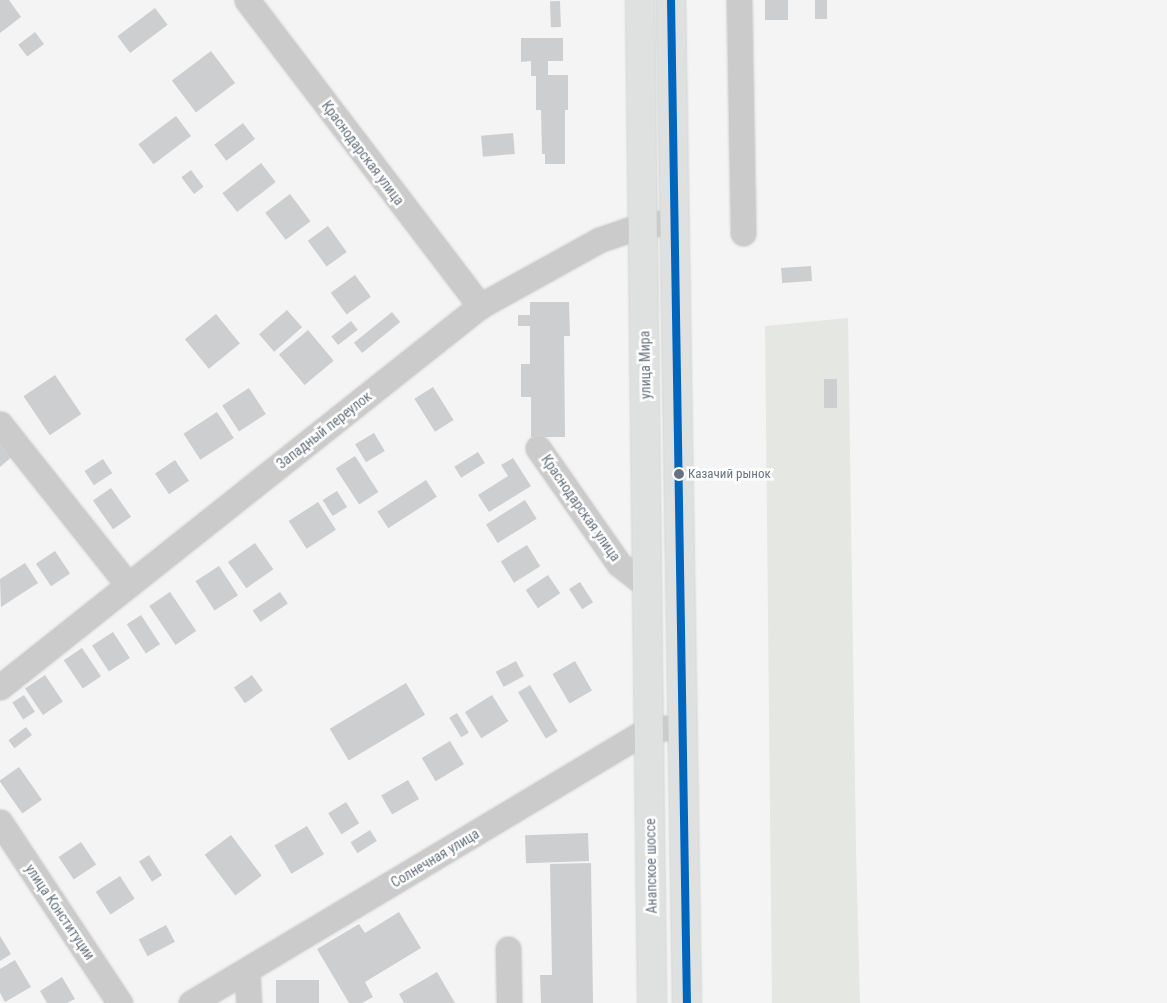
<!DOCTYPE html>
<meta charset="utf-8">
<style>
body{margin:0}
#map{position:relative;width:1167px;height:1003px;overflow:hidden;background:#f4f4f4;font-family:"Roboto Condensed",sans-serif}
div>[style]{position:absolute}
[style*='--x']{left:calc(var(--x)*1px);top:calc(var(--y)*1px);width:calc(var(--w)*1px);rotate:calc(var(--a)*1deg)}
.green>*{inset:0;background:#e4e7e2}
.building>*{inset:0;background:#cdcecf;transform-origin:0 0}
.roads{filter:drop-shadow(0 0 1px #d1d2d2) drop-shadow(0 0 1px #d1d2d2)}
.minor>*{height:25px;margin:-12.5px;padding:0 12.5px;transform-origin:12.5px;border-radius:12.5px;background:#cbcbcc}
.major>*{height:28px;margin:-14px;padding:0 14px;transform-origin:14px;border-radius:14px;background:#dfe0e0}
.bus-1>*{height:8px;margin:-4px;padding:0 4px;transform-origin:4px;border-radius:4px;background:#0065bd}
.dots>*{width:14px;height:14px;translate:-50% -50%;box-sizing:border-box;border:2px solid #fff;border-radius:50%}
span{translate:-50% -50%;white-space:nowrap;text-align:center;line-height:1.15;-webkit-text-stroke:5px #fff;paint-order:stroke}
.bus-label{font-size:13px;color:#68737f}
.left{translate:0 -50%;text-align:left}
.street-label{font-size:14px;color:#68737f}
</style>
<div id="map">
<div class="green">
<i style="clip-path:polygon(848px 318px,856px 849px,860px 1003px,772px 1003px,765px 326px)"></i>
</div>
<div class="building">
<i style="clip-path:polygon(0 0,9px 0,21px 17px,0 33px)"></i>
<i style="left:765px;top:0;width:23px;height:20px"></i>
<i style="left:815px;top:0;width:12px;height:19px"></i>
<i style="left:560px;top:1px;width:26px;height:10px;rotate:88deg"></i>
<i style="left:155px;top:8px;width:21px;height:47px;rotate:53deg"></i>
<i style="left:35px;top:32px;width:15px;height:21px;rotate:53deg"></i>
<i style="clip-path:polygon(521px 38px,563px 38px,563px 61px,548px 61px,548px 75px,568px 75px,568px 110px,565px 110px,565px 164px,545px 164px,545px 154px,542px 154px,541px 110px,536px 110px,536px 76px,531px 76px,531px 61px,521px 62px)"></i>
<i style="left:211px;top:51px;width:40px;height:49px;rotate:53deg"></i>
<i style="left:176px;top:116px;width:25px;height:47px;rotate:53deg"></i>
<i style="left:243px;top:123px;width:20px;height:36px;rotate:53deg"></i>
<i style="left:513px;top:133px;width:21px;height:32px;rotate:85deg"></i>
<i style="left:261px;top:163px;width:24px;height:49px;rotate:52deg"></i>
<i style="left:191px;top:170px;width:21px;height:12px;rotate:53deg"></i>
<i style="left:290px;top:194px;width:34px;height:31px;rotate:53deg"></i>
<i style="left:328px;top:226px;width:32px;height:25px;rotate:54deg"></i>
<i style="left:811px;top:266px;width:15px;height:30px;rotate:86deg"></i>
<i style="left:355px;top:275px;width:27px;height:30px;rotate:54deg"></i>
<i style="clip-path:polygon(530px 302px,569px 302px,570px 336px,564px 336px,565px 437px,531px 437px,531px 397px,521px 397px,521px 364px,530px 364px,530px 326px,518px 326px,518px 315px,530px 315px)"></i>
<i style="left:287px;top:310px;width:23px;height:37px;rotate:49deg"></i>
<i style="left:392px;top:312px;width:13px;height:49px;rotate:51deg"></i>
<i style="left:216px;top:314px;width:38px;height:40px;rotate:51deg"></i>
<i style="left:351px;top:321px;width:11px;height:25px;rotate:52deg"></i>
<i style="left:308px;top:330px;width:40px;height:38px;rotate:50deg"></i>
<i style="left:55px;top:375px;width:47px;height:38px;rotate:56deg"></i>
<i style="left:824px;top:379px;width:13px;height:29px"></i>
<i style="left:433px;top:387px;width:39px;height:22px;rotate:58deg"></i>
<i style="left:249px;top:388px;width:31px;height:32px;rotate:57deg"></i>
<i style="left:217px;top:412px;width:31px;height:40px;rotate:57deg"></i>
<i style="left:374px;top:433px;width:21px;height:22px;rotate:59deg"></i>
<i style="clip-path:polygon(0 435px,15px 454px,0 467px)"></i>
<i style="left:478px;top:452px;width:13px;height:28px;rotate:58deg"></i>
<i style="left:355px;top:456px;width:43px;height:23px;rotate:57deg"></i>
<i style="clip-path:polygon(513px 458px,531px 486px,489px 512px,478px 495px,508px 476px,501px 465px)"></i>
<i style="left:103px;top:459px;width:17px;height:22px;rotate:57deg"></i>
<i style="left:175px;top:460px;width:25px;height:24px;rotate:56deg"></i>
<i style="left:426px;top:480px;width:20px;height:58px;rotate:57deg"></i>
<i style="left:111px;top:488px;width:35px;height:22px;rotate:55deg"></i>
<i style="left:337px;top:491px;width:19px;height:17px;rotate:58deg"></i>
<i style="left:525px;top:500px;width:22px;height:46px;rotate:58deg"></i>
<i style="left:318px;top:502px;width:33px;height:35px;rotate:57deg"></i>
<i style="left:255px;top:543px;width:32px;height:33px;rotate:55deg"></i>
<i style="left:527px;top:545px;width:25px;height:31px;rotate:58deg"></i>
<i style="left:55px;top:551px;width:27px;height:23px;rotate:56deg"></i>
<i style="clip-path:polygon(25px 563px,38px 583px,1px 607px,0 579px)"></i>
<i style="left:219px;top:566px;width:35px;height:28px;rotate:57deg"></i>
<i style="left:548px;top:575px;width:22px;height:27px;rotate:56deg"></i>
<i style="left:580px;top:582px;width:24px;height:13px;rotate:57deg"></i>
<i style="left:170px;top:592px;width:47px;height:25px;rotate:56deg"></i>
<i style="left:280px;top:592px;width:14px;height:33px;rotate:56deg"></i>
<i style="left:141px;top:615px;width:35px;height:17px;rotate:57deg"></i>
<i style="left:113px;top:632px;width:31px;height:25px;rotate:57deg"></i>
<i style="left:82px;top:648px;width:34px;height:22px;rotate:56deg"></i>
<i style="left:516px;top:661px;width:17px;height:23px;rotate:62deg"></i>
<i style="left:575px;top:661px;width:34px;height:26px;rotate:60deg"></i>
<i style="left:45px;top:675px;width:32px;height:24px;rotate:56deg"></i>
<i style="left:252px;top:675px;width:19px;height:22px;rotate:55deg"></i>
<i style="left:406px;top:683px;width:37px;height:89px;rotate:59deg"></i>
<i style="left:530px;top:685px;width:54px;height:14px;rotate:59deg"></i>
<i style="left:24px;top:695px;width:20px;height:14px;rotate:57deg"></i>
<i style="left:492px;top:695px;width:31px;height:32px;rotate:58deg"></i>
<i style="left:457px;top:713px;width:23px;height:9px;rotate:59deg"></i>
<i style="left:26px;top:727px;width:10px;height:22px;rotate:53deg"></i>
<i style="left:450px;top:741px;width:27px;height:33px;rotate:59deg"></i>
<i style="left:19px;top:767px;width:40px;height:24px;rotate:55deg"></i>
<i style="left:408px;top:780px;width:22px;height:31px;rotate:60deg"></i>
<i style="left:346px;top:802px;width:25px;height:21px;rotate:58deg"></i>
<i style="left:307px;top:826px;width:33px;height:38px;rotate:59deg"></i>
<i style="left:370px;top:830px;width:13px;height:23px;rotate:58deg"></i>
<i style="left:588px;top:833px;width:28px;height:63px;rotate:88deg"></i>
<i style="left:231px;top:835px;width:51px;height:33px;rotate:53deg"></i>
<i style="left:81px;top:842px;width:27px;height:27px;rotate:56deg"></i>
<i style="left:149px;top:855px;width:24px;height:12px;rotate:57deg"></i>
<i style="clip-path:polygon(591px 863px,593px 1003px,541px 1003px,540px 975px,552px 975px,550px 864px)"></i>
<i style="left:120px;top:876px;width:27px;height:29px;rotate:57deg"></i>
<i style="clip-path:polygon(399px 912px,421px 948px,365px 982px,373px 997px,362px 1003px,349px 1003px,317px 949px,359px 924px,365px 933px)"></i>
<i style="left:166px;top:925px;width:19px;height:31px;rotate:62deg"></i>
<i style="clip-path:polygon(0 936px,11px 954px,0 961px)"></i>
<i style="clip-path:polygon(15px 960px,31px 987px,5px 1002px,0 993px,0 969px)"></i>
<i style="clip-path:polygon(437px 972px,455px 1003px,404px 1003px,399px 994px)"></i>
<i style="clip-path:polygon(62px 977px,75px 999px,67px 1003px,47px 1003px,40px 991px)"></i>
<i style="left:276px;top:980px;width:43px;height:23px"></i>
</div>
<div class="roads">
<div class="minor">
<i style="--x:247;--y:0;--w:385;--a:52.7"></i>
<i style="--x:739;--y:0;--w:233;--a:89"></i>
<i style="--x:0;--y:424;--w:206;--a:51.5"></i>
<i style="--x:538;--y:448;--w:141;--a:55.1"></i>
<i style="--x:619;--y:564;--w:37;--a:38"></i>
<i style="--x:0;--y:687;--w:613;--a:-38.44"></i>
<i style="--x:480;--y:306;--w:136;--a:-29"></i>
<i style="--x:599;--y:240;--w:46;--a:-18.8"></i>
<i style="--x:643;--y:225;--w:31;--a:-6"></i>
<i style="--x:0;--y:822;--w:217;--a:56.5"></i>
<i style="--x:508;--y:949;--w:54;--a:88.9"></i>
<i style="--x:247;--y:970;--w:33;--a:87"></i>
<i style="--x:191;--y:1003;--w:534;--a:-30.89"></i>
<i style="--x:649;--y:729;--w:33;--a:-3"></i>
</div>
<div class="major">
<i style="--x:640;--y:0;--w:1003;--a:89.31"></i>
<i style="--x:671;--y:0;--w:1003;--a:89.09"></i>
</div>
</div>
<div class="bus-1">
<i style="--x:671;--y:0;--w:1003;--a:89.09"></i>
</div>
<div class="dots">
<i style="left:679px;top:474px;background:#68737f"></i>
</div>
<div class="bus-label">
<span class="left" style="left:688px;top:474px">Казачий рынок</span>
</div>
<div class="street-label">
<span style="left:363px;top:153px;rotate:53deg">Краснодарская улица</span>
<span style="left:645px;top:365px;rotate:-91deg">улица Мира</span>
<span style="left:324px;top:430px;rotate:-38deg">Западный переулок</span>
<span style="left:581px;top:508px;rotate:55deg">Краснодарская улица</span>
<span style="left:435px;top:858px;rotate:-31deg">Солнечная улица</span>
<span style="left:651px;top:866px;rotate:-91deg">Анапское шоссе</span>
<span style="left:60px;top:912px;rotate:56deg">улица Конституции</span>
</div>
</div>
